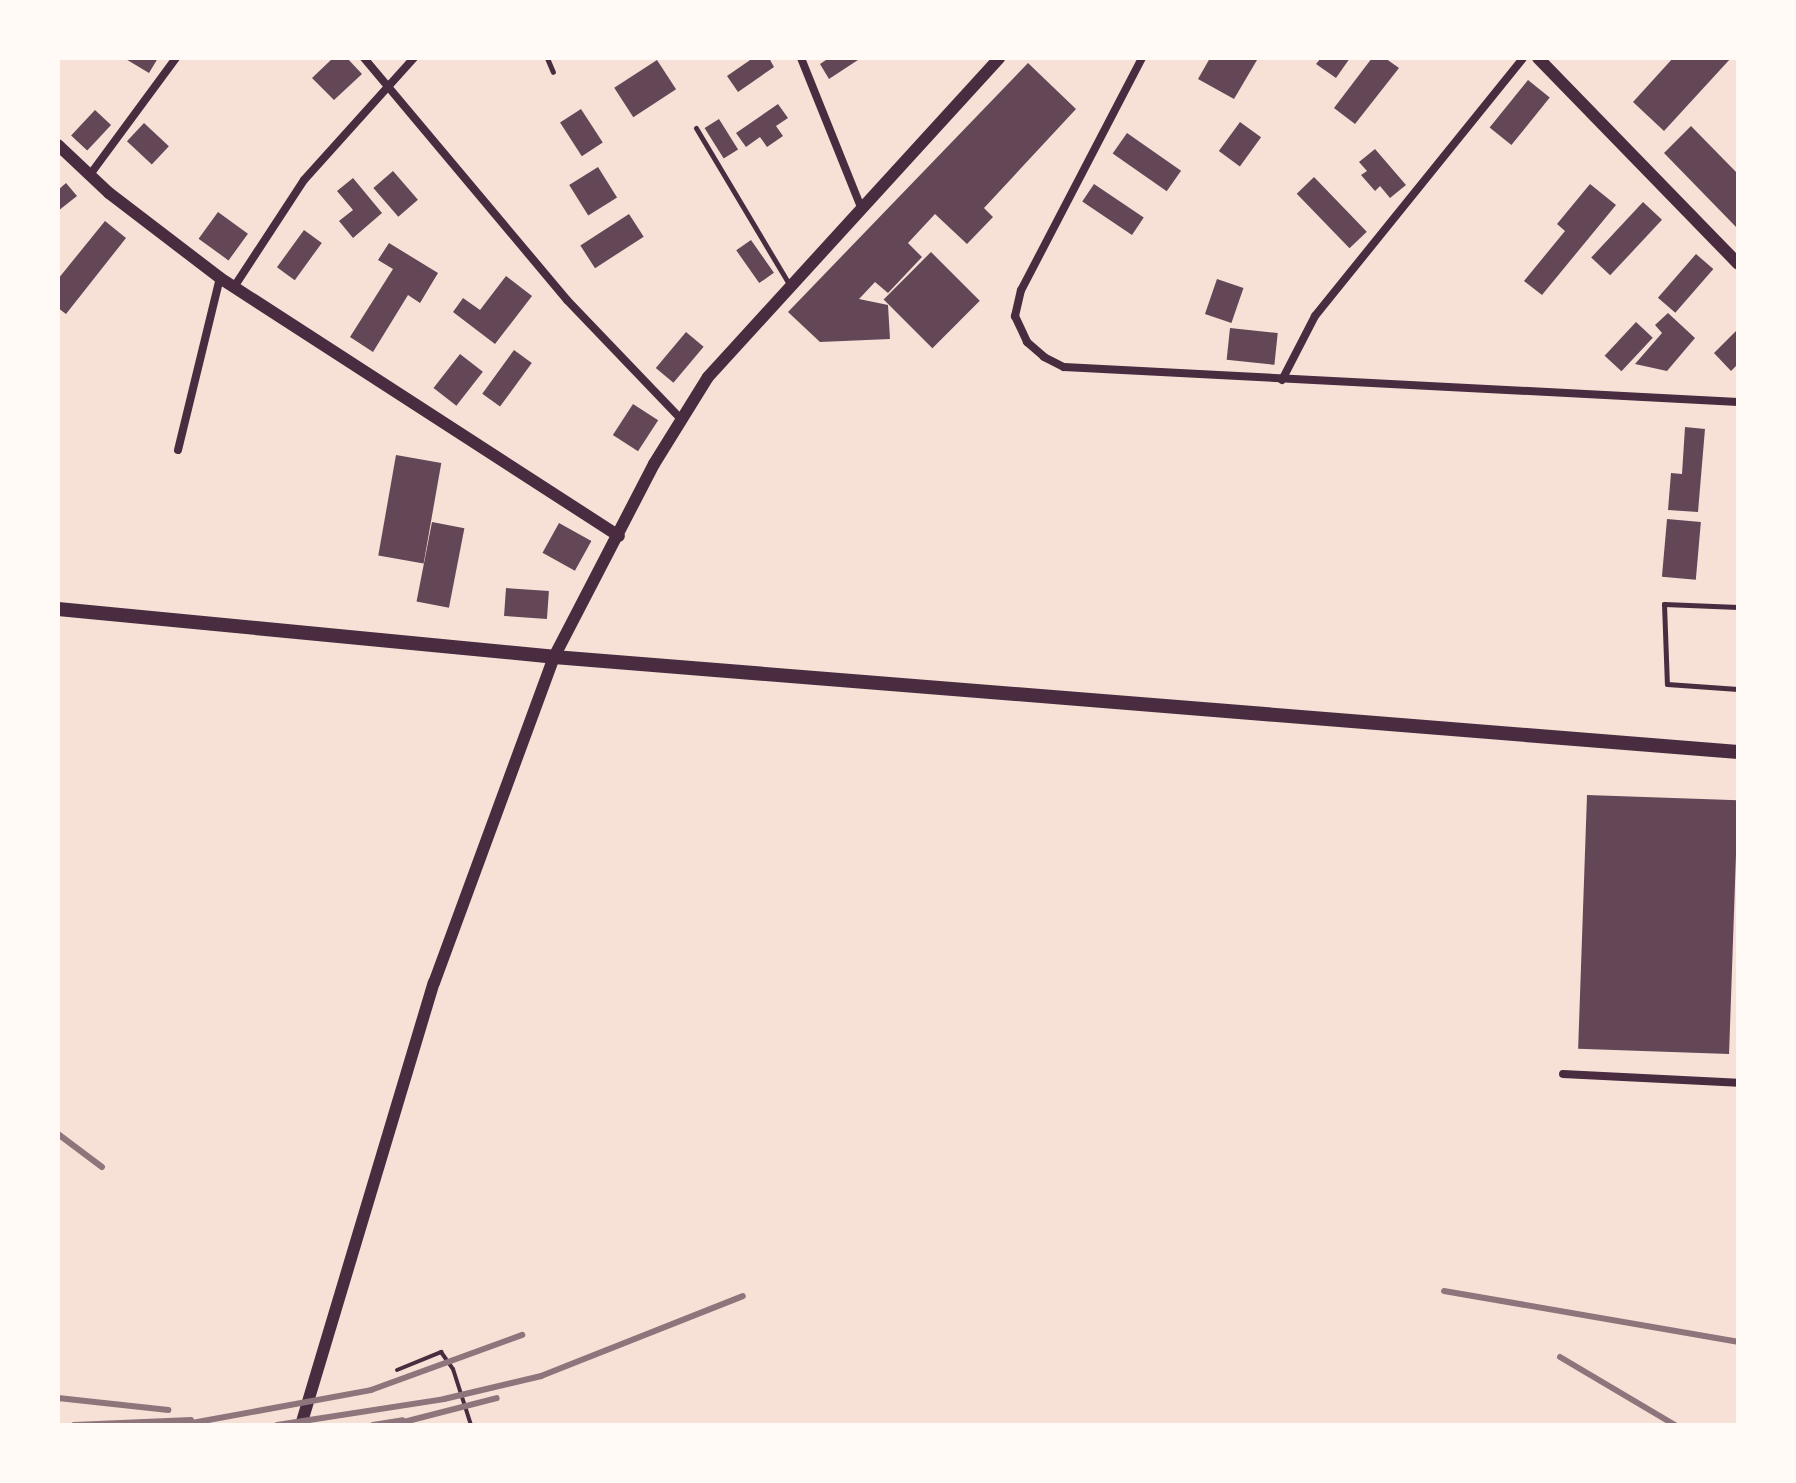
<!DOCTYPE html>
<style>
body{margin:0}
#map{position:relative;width:1796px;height:1483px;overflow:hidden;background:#f7e1d7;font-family:Montserrat,sans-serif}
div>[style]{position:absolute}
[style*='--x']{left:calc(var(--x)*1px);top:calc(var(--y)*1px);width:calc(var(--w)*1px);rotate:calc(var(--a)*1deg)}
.building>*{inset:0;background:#644757;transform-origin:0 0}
.path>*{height:4px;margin:-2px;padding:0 2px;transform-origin:2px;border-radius:2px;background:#4a2c40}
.service>*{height:5px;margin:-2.5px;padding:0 2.5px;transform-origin:2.5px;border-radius:2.5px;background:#4a2c40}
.minor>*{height:8px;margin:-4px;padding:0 4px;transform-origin:4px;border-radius:4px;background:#4a2c40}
.tertiary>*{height:12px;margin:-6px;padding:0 6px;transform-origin:6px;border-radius:6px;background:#4a2c40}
.secondary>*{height:14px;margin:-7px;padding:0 7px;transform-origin:7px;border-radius:7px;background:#4a2c40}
.rail>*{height:6px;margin:-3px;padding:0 3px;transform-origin:3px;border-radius:3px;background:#8f747c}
span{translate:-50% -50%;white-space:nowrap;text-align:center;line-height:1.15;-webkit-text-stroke:7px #fffaf5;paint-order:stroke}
.frame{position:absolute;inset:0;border:60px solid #fffaf5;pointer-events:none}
</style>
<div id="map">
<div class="building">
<i style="clip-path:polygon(124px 58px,158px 58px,149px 73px)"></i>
<i style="clip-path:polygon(333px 58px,347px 58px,362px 74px,334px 100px,312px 78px)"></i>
<i style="clip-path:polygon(753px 58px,769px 58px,774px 67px,738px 92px,727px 76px)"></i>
<i style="clip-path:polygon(829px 58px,861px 58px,829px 79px,820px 64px)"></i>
<i style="clip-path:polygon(1210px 58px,1257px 60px,1234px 99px,1198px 79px)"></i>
<i style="clip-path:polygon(1321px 58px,1350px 58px,1336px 78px,1316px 64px)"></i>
<i style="clip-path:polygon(1372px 58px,1385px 58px,1399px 68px,1355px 124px,1334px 108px)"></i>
<i style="clip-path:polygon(1673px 58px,1731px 58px,1664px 131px,1633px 102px)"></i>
<i style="left:657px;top:60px;width:35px;height:51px;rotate:57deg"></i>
<i style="clip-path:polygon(1028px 63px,1076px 109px,984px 208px,993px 217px,967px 244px,935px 214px,908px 243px,922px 257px,888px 293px,875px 282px,859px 299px,888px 305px,890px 339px,820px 342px,788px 312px)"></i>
<i style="left:1528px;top:80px;width:28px;height:61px;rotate:39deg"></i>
<i style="clip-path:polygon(778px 104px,788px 118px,776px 126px,783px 136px,767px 147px,760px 137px,746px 147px,736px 133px)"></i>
<i style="left:581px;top:109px;width:40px;height:25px;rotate:57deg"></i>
<i style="left:95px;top:110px;width:22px;height:35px;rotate:43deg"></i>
<i style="left:719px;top:119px;width:36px;height:17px;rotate:58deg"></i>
<i style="left:1240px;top:122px;width:26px;height:36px;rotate:36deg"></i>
<i style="left:144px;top:123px;width:34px;height:25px;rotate:43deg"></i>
<i style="clip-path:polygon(1691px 126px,1738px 174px,1738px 229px,1664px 153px)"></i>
<i style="left:1127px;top:133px;width:66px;height:25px;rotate:35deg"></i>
<i style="clip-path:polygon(1375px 149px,1406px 185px,1390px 198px,1380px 186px,1375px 191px,1361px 175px,1367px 171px,1359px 162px)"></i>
<i style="left:598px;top:167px;width:36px;height:34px;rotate:58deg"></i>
<i style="left:393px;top:171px;width:38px;height:26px;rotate:49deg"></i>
<i style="left:1314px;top:177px;width:76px;height:24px;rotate:46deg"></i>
<i style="clip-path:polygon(353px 178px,382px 213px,353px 238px,339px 221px,353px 210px,337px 191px)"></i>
<i style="clip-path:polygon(66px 183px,77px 196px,58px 211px,58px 190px)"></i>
<i style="left:1094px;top:184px;width:60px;height:21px;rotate:34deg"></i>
<i style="clip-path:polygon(1590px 184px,1616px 205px,1542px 295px,1524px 281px,1565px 231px,1557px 224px)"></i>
<i style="left:1643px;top:202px;width:26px;height:76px;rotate:43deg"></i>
<i style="left:218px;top:212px;width:37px;height:33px;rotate:36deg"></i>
<i style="left:629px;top:214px;width:27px;height:58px;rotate:57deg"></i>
<i style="clip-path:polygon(105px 221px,126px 238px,66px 314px,58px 308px,58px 279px)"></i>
<i style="left:304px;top:230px;width:22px;height:46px;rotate:36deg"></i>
<i style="left:751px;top:240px;width:40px;height:18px;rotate:55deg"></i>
<i style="clip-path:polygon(389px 243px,438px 273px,420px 303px,408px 295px,373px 352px,350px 337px,393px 269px,378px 260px)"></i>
<i style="left:931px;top:252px;width:69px;height:67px;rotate:45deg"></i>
<i style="left:1696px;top:254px;width:23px;height:58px;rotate:41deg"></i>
<i style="clip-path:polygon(506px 276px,532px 296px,495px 344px,453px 312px,463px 298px,480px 310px)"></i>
<i style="left:1217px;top:279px;width:28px;height:37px;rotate:19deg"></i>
<i style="clip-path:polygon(1668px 313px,1695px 338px,1667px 371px,1635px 364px,1662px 333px,1655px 325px)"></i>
<i style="left:1636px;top:322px;width:23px;height:46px;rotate:43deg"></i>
<i style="left:1230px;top:328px;width:48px;height:32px;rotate:6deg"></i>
<i style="clip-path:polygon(1738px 329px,1738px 364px,1731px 371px,1714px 353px)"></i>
<i style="left:686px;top:332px;width:23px;height:47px;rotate:40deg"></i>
<i style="left:514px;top:350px;width:22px;height:54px;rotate:36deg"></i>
<i style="left:460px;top:354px;width:29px;height:43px;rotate:38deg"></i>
<i style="left:633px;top:404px;width:30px;height:37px;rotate:33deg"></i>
<i style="clip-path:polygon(1685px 427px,1705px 429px,1698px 512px,1668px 510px,1671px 473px,1682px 474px)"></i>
<i style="left:396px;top:455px;width:46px;height:102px;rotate:10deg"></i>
<i style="left:1667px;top:519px;width:34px;height:58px;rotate:5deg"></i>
<i style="left:432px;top:522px;width:33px;height:81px;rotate:11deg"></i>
<i style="left:559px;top:523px;width:37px;height:34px;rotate:29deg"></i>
<i style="left:506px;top:588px;width:43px;height:28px;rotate:4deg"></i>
<i style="left:1587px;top:795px;width:151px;height:254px;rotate:2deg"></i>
</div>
<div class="path">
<i style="--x:397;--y:1370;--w:48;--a:-22.2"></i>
<i style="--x:441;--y:1352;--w:21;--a:55"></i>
<i style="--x:453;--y:1369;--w:59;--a:72.2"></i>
</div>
<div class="service">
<i style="--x:547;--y:58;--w:15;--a:67"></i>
<i style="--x:696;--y:128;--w:182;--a:59.2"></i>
<i style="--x:1738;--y:607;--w:74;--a:-177.7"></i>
<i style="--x:1664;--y:604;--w:80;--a:87.9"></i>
<i style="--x:1667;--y:684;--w:71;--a:4"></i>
</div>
<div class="minor">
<i style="--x:364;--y:58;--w:316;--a:50"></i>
<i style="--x:567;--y:300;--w:163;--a:46.2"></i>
<i style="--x:801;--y:58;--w:161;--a:68.1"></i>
<i style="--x:1142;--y:58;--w:262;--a:117.5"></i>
<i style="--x:1021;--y:290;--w:27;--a:103"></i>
<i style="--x:1015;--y:316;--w:29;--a:65"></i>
<i style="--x:1027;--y:342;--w:23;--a:41"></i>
<i style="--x:1044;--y:357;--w:22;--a:27"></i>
<i style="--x:1064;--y:367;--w:675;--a:2.97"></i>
<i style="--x:89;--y:176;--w:147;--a:-53.6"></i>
<i style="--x:234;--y:287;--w:128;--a:-56.8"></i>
<i style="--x:304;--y:180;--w:164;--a:-48"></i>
<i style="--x:1282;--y:380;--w:72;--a:-62.7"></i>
<i style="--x:1315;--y:316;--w:331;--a:-51.1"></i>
<i style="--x:178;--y:450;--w:177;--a:-76.3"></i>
<i style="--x:1563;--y:1074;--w:175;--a:2.9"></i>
</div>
<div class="tertiary">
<i style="--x:1538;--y:58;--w:287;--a:45.8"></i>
<i style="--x:58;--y:145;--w:70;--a:43.3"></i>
<i style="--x:109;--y:193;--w:140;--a:37.4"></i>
<i style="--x:220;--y:278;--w:475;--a:32.9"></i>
<i style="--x:301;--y:1425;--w:462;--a:-73.3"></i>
<i style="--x:434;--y:983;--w:347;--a:-69.8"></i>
<i style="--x:554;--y:657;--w:217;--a:-62.6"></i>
<i style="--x:654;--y:464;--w:102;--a:-58.2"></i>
<i style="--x:708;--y:377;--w:432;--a:-47.6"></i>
</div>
<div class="secondary">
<i style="--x:58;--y:609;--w:498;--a:5.5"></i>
<i style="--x:554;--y:657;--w:1188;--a:4.59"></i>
</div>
<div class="rail">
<i style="--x:58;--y:1134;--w:55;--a:36.9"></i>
<i style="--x:1444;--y:1291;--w:298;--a:9.8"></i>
<i style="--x:1560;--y:1357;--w:134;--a:30.6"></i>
<i style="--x:58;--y:1398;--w:111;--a:6.2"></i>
<i style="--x:74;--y:1425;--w:117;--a:-2.4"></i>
<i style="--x:181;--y:1425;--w:193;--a:-10.4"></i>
<i style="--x:371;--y:1390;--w:161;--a:-20"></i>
<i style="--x:277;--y:1425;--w:169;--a:-8.8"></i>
<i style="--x:444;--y:1399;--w:100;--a:-13.3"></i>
<i style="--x:541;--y:1376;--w:217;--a:-21.6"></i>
<i style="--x:373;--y:1425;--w:30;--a:-9"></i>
<i style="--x:392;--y:1425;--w:108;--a:-14.4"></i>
</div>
<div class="frame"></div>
</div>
